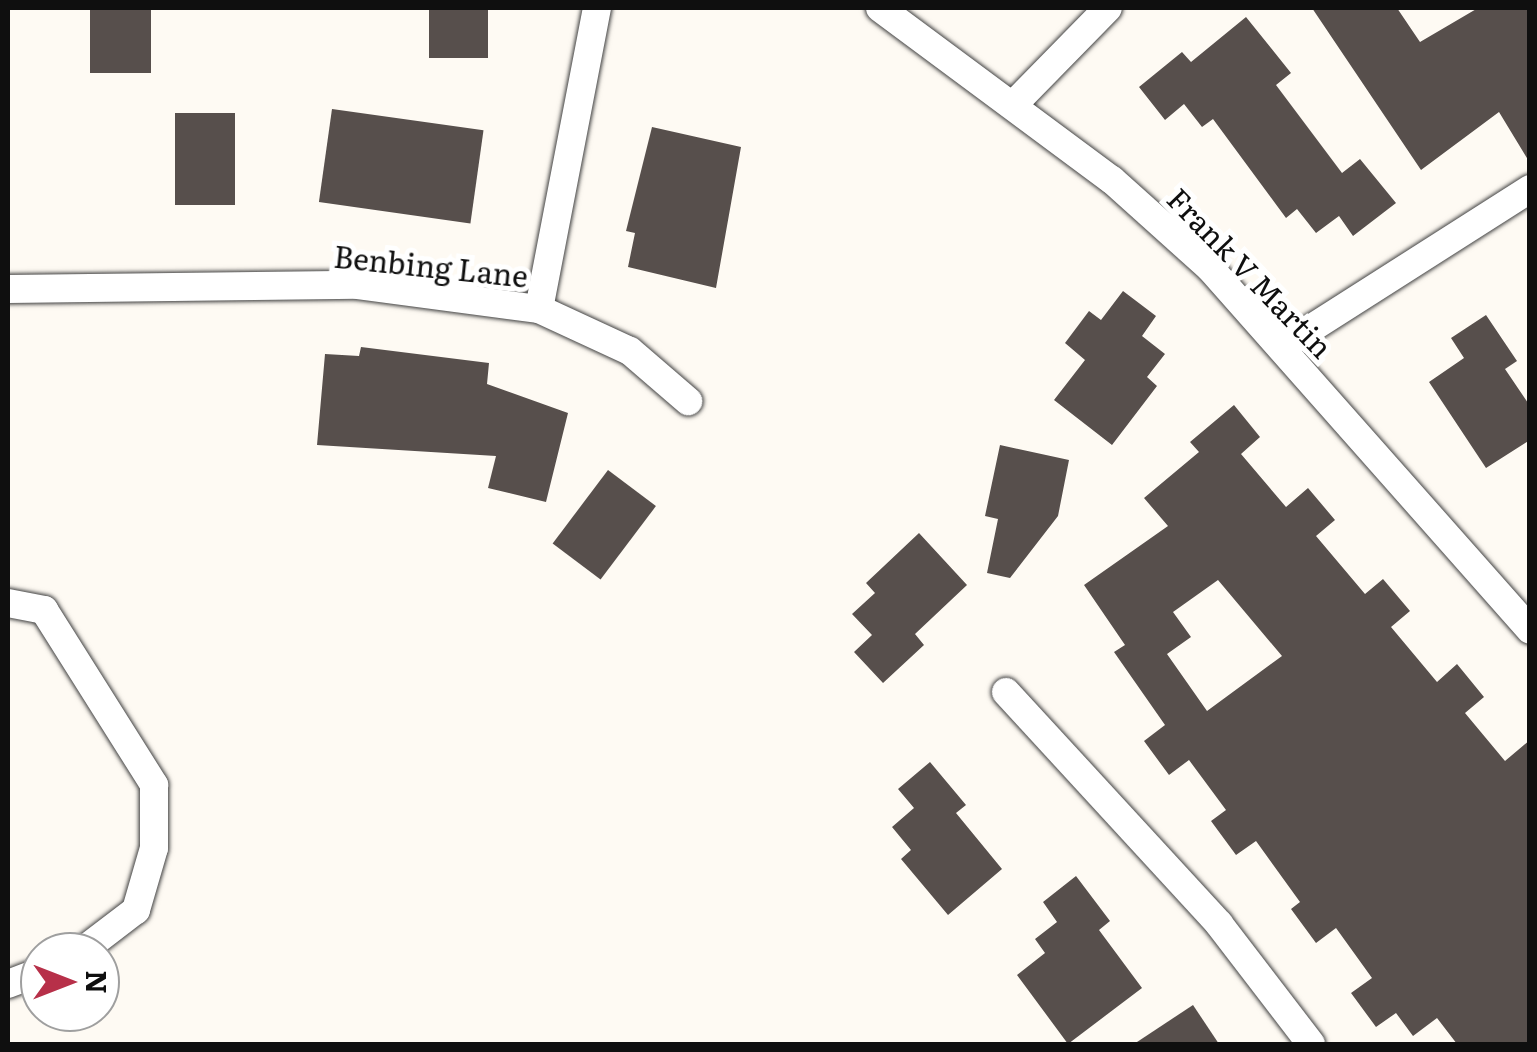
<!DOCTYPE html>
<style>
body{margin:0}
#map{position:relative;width:1537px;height:1052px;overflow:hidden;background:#fefaf3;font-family:Literata,serif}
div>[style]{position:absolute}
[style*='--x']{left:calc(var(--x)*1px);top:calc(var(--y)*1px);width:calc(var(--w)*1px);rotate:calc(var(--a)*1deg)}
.building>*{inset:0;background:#574f4c;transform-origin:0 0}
.roads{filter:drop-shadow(0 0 2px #424242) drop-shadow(0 0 2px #424242)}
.minor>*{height:28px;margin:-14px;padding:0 14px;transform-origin:14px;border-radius:14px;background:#fff}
span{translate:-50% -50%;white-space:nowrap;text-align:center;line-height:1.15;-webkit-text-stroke:10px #fff;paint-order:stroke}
.street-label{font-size:30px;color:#0f0f0f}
.frame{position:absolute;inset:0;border:10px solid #0f0f0f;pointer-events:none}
.north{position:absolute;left:20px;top:932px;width:100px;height:100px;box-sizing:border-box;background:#fff;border:2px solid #9f9f9f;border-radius:50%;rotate:90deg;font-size:28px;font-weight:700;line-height:40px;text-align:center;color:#0f0f0f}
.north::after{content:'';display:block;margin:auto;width:35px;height:45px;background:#b73049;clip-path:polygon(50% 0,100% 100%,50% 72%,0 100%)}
</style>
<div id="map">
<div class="building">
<i style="left:90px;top:8px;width:61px;height:65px"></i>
<i style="left:429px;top:8px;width:59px;height:50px"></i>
<i style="clip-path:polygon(1312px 8px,1397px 8px,1420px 42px,1478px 8px,1530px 8px,1530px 163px,1499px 112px,1421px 170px)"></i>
<i style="clip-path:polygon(1246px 17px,1291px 73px,1276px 85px,1342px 173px,1360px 159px,1396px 203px,1353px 236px,1339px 216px,1316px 233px,1297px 209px,1286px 218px,1213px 119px,1202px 127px,1184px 104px,1165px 120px,1139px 87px,1182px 52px,1191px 62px)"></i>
<i style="left:332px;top:109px;width:153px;height:94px;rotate:8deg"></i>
<i style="left:175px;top:113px;width:60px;height:92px"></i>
<i style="clip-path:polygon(652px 127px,741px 147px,716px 288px,628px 267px,635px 233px,626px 231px)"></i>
<i style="clip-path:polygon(1123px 291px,1156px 316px,1142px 336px,1165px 354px,1147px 377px,1157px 386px,1112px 445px,1054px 400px,1085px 360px,1065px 343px,1089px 311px,1101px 320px)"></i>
<i style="clip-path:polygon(1486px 315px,1517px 361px,1505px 369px,1530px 406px,1530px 440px,1486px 468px,1429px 382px,1464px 358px,1451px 338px)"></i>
<i style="clip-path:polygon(361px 347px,489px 363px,487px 384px,568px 413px,546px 502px,488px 488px,496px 456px,317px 445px,325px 354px,359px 356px)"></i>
<i style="clip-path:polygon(evenodd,1234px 405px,1260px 437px,1241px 454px,1286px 507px,1308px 488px,1335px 520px,1316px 536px,1365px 594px,1383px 579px,1410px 611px,1391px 627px,1437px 682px,1457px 664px,1484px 697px,1465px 713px,1505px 761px,1530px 740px,1530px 1044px,1457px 1044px,1437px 1018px,1413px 1036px,1396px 1013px,1376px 1027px,1351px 993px,1372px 978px,1336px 928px,1316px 943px,1291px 909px,1300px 902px,1256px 841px,1236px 855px,1211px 821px,1226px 810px,1189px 760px,1169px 775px,1144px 741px,1165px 725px,1114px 652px,1125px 645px,1084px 585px,1168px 526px,1144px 498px,1199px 452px,1190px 442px,1234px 405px,1218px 580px,1282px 656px,1207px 711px,1167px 654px,1191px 637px,1173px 612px,1218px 580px)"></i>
<i style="clip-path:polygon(1000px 445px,1069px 460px,1058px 516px,1010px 578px,987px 573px,998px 519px,985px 516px)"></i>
<i style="left:608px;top:470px;width:60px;height:92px;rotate:37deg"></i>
<i style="clip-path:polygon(919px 533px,967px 585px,915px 634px,924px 645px,883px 683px,854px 652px,872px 635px,852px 614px,875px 593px,866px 583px)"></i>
<i style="clip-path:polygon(930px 762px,966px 805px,956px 813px,1002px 869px,948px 915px,901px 859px,911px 850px,892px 827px,914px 808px,898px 789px)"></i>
<i style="clip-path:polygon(1076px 876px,1110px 921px,1099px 930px,1142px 988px,1068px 1044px,1017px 975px,1045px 953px,1035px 939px,1057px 922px,1043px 902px)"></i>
<i style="clip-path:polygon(1193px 1005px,1219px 1044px,1134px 1044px)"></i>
</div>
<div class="roads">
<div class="minor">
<i style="--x:880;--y:8;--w:289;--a:36.6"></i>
<i style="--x:1112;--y:180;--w:132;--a:41.9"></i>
<i style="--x:1210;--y:268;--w:483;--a:48.5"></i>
<i style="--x:1014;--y:104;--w:134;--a:-45.6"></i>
<i style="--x:8;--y:289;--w:350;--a:-0.7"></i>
<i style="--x:358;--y:285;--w:183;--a:7.6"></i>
<i style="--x:539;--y:309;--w:307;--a:-79.1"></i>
<i style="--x:539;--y:309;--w:100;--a:24.8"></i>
<i style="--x:630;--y:351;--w:77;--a:40.8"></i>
<i style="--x:1282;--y:347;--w:294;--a:-32.5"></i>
<i style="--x:8;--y:603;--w:37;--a:11"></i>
<i style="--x:44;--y:610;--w:207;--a:57.8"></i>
<i style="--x:154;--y:785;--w:63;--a:90"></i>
<i style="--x:154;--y:848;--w:65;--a:106.2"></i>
<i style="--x:136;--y:910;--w:69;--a:142.6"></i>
<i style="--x:1006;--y:692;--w:315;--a:47.4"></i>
<i style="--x:1219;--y:924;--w:151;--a:52.5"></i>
<i style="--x:8;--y:984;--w:34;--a:-21"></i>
</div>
</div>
<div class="street-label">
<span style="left:431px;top:265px;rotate:6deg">Benbing Lane</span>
<span style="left:1251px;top:272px;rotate:46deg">Frank V Martin</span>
</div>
<div class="frame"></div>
<div class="north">N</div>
</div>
